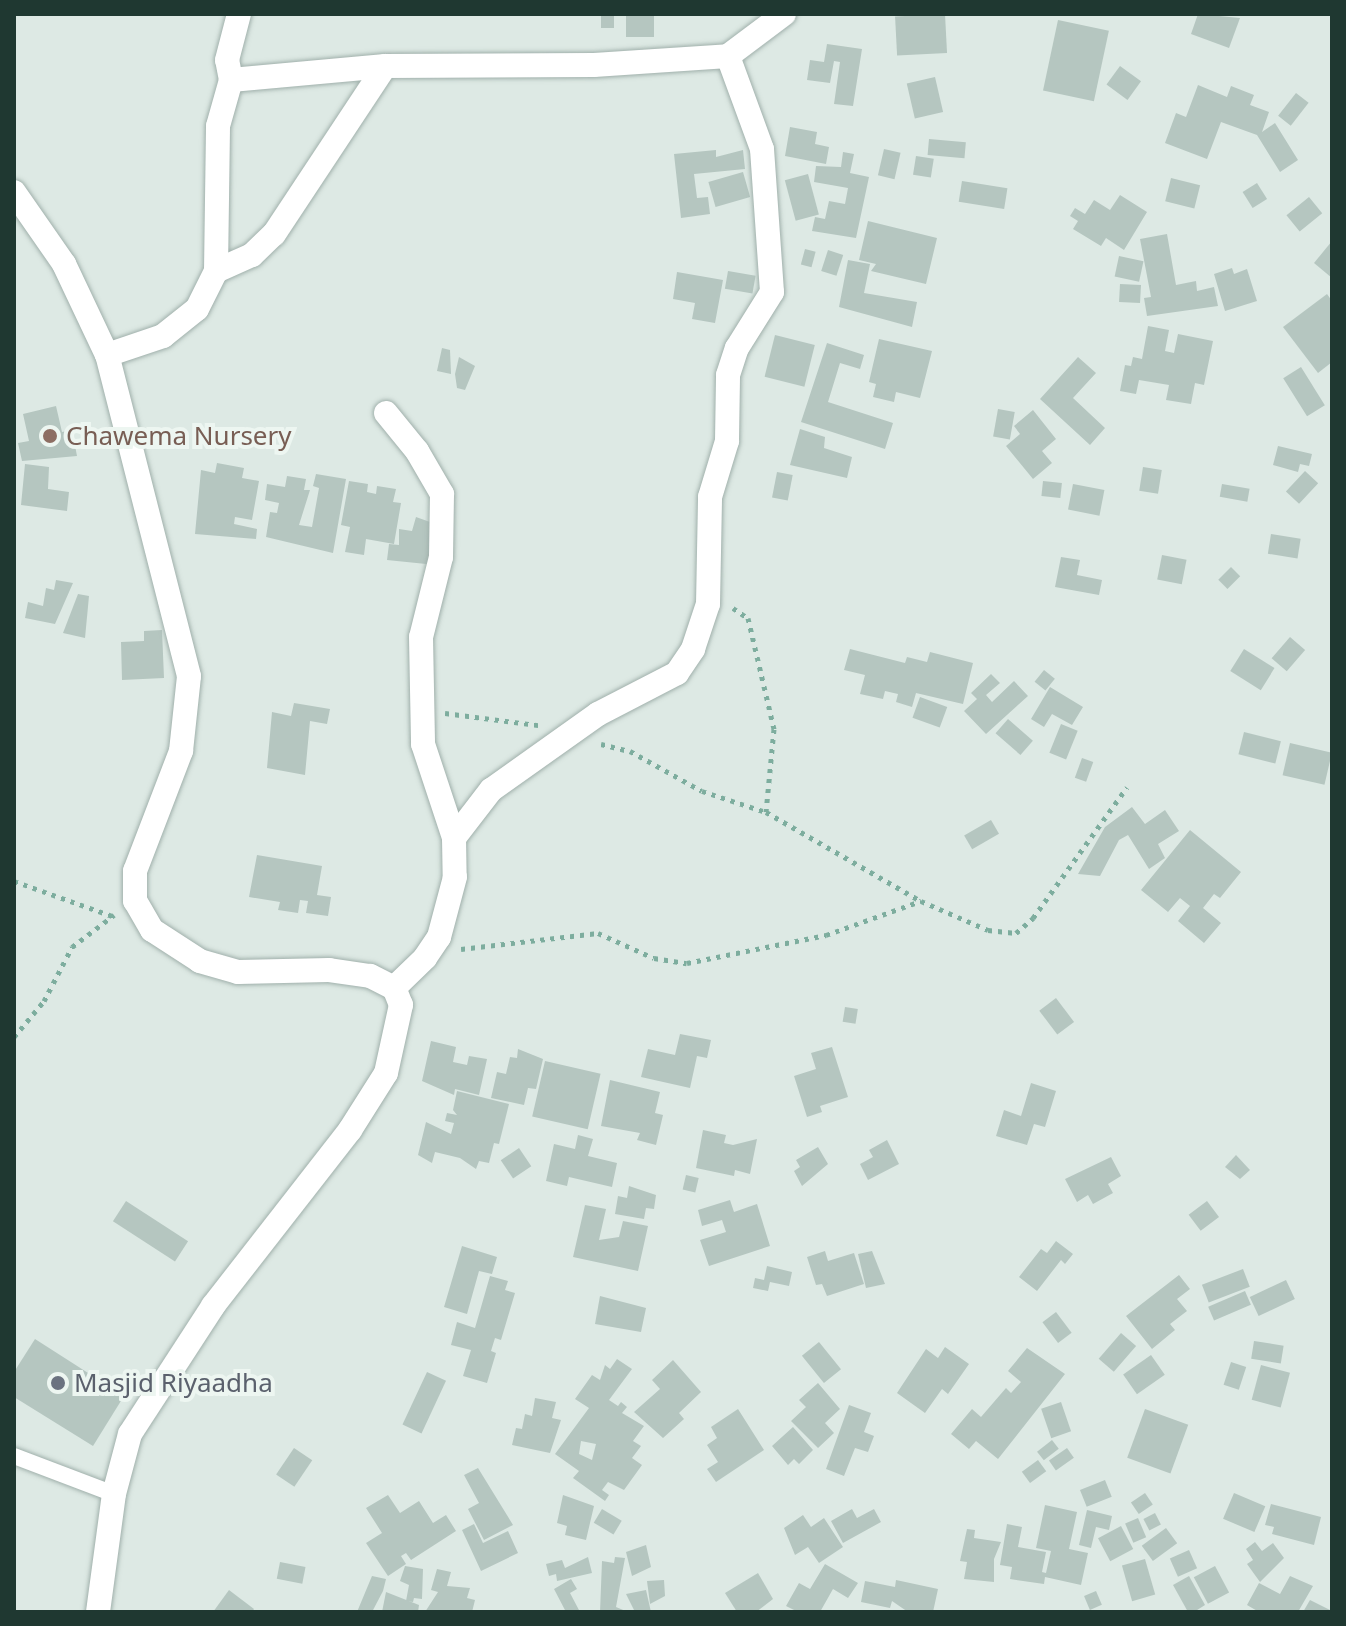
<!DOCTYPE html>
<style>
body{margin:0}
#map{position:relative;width:1346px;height:1626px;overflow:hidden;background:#dde9e4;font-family:"Noto Sans",sans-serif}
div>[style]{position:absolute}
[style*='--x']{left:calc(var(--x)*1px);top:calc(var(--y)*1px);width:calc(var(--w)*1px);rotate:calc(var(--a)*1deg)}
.building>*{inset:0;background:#b5c6c0;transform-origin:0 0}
.path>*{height:5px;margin-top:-2.5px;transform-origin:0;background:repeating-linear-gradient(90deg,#7dad9e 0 4px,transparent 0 10px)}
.roads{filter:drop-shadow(0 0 2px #a0b0ab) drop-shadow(0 0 2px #a0b0ab)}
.service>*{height:16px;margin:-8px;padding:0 8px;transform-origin:8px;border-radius:8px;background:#fff}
.minor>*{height:24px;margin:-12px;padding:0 12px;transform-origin:12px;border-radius:12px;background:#fff}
.tertiary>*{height:24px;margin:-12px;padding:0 12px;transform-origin:12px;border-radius:12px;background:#fff}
.dots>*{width:22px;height:22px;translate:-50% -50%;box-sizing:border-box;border:4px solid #edf6f1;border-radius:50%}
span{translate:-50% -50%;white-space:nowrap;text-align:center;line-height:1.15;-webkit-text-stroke:8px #edf6f1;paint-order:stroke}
.education-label{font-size:26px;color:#785e54}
.left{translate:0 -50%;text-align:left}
.worship-label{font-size:26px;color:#5b616d}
.frame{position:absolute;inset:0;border:16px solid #1f3831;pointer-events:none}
</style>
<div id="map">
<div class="building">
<i style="left:601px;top:14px;width:13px;height:14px"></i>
<i style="left:626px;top:14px;width:28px;height:23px"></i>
<i style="left:945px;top:14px;width:39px;height:50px;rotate:87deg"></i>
<i style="clip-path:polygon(1198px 14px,1240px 18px,1229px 48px,1191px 34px)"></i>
<i style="left:1058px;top:20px;width:52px;height:72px;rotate:12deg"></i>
<i style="clip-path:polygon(827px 44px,862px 49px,853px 106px,834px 104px,840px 62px,834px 61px,830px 83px,807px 80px,810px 60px,824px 62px)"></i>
<i style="left:1120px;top:66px;width:26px;height:23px;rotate:36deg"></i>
<i style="left:935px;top:77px;width:36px;height:29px;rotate:77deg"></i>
<i style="clip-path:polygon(1198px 85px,1227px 97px,1231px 86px,1254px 95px,1250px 105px,1269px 112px,1262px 132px,1275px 123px,1298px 160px,1280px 172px,1257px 135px,1221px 122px,1207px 159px,1165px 143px,1176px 113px,1186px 117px)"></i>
<i style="left:1296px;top:93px;width:16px;height:29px;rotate:38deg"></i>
<i style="clip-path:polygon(790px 127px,817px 132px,815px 144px,829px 147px,826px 164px,785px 156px)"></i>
<i style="left:929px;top:139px;width:37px;height:16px;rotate:5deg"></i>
<i style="left:884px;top:149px;width:17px;height:27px;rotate:13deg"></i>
<i style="clip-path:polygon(716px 150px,716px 157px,743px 150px,745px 169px,694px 174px,697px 198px,708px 197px,710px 214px,681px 218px,674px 154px)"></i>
<i style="clip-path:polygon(843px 152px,854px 154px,850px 173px,869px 177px,856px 238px,812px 231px,815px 217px,825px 219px,829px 201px,845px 204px,848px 188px,814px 182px,816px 166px,841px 167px)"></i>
<i style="left:916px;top:156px;width:18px;height:19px;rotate:9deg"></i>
<i style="left:743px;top:172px;width:26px;height:36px;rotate:74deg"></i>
<i style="left:808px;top:174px;width:42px;height:24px;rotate:75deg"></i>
<i style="left:1171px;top:178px;width:30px;height:24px;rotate:14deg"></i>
<i style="left:962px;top:181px;width:46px;height:21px;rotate:9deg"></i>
<i style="left:1257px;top:183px;width:19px;height:17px;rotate:58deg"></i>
<i style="clip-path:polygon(1120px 195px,1147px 212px,1124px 250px,1106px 238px,1101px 246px,1073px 229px,1078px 221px,1070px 216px,1075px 208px,1085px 214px,1094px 200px,1110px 210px)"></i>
<i style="left:1309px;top:197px;width:21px;height:29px;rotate:51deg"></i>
<i style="clip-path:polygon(868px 221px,937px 238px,926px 284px,871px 271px,876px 264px,859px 260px)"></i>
<i style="clip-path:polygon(1167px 234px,1176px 285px,1196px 281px,1197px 291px,1214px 287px,1218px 306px,1147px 316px,1144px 298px,1151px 297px,1140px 239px)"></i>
<i style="clip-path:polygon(1332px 241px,1332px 278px,1314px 263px)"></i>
<i style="left:805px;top:249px;width:11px;height:16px;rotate:15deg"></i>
<i style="left:828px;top:250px;width:16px;height:22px;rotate:18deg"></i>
<i style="left:1119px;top:256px;width:25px;height:21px;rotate:12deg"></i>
<i style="clip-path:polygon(848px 260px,870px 264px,864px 293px,917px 302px,912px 327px,839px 307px)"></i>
<i style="clip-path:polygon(1232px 268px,1234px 274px,1247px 269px,1257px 301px,1225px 311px,1214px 274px)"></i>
<i style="left:728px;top:271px;width:28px;height:18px;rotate:10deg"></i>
<i style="clip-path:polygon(677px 272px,723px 280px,715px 323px,692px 319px,695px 303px,673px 299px)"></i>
<i style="left:1120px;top:284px;width:21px;height:18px;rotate:3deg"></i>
<i style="clip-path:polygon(1327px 294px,1332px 301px,1332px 362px,1318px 373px,1283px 327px)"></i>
<i style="clip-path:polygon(1148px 326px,1169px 330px,1165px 351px,1174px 353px,1178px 334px,1213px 341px,1204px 385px,1195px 383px,1191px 404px,1166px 400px,1169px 385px,1139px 380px,1136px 394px,1120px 391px,1125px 365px,1131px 366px,1133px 357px,1142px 359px)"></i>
<i style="left:775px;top:335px;width:41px;height:43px;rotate:14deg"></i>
<i style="clip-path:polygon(879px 339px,932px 351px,920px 398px,896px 392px,894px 402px,873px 397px,876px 384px,869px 382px)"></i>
<i style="clip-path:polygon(827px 343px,864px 355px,860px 369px,840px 363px,828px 402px,893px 423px,885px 449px,801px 422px)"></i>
<i style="clip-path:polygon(442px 348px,450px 350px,451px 374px,437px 371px)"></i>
<i style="clip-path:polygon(459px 357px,475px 366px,465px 390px,457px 388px,455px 374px)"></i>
<i style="clip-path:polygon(1078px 357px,1096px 373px,1073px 398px,1105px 428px,1090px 445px,1040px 399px)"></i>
<i style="left:1301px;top:367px;width:45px;height:21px;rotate:58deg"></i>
<i style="clip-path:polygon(56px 406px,62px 432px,72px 430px,77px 456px,22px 461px,18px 443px,29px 441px,23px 414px)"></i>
<i style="left:998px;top:409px;width:17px;height:28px;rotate:10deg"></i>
<i style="clip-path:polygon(1033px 410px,1056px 439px,1042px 451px,1052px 463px,1033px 479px,1006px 446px,1020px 434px,1014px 426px)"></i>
<i style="clip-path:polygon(800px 429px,825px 437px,824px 448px,852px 457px,847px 478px,790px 465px)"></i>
<i style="clip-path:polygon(1278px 446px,1312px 454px,1309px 466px,1300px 464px,1298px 472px,1273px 465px)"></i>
<i style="clip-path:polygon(217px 463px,244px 468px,242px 478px,259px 481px,252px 520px,235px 517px,234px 524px,257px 529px,256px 539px,195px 534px,201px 470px,215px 473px)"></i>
<i style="clip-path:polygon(25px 464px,49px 467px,48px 489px,69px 492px,67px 511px,21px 505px)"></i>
<i style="left:1143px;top:467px;width:19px;height:24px;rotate:9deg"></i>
<i style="left:1305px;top:471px;width:18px;height:28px;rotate:43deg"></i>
<i style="left:777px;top:472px;width:16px;height:26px;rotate:11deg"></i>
<i style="clip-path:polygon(316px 474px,346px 479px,333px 553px,266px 537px,270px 512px,277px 513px,279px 503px,265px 500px,267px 484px,285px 487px,287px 476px,306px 479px,304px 490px,310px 490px,299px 525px,312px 527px,319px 488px,313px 486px)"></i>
<i style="clip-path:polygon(349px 481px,368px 484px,367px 492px,376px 494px,377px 486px,396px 489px,393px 502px,401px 503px,394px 544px,366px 539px,364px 555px,345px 552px,350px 527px,341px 525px)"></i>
<i style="left:1043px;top:481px;width:19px;height:15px;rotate:6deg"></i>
<i style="left:1073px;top:484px;width:32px;height:26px;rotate:11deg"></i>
<i style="left:1222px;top:484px;width:28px;height:13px;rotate:10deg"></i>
<i style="clip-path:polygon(416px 517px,430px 522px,436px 565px,387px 560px,389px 544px,399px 545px,399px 529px,412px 531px)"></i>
<i style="left:1271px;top:534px;width:30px;height:20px;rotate:9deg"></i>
<i style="left:1162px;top:555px;width:25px;height:25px;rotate:11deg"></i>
<i style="clip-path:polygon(1061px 557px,1080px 560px,1077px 575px,1102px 580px,1099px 595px,1055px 587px)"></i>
<i style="left:1231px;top:567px;width:13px;height:18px;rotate:45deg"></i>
<i style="clip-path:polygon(56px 580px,73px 583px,55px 624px,25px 618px,28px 602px,43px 606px,46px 588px,54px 590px)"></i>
<i style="clip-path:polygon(78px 594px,89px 596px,85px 638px,63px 633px)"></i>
<i style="clip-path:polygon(162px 630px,164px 678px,122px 680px,121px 642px,144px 641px,144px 631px)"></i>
<i style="left:1290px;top:637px;width:20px;height:28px;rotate:41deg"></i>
<i style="clip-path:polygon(850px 649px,905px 663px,907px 657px,927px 662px,930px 652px,973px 663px,963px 704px,916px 693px,912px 707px,896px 702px,898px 694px,885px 691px,883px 699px,860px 694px,865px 675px,844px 670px)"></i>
<i style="left:1244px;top:649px;width:36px;height:26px;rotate:32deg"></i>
<i style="left:1044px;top:670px;width:14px;height:15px;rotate:39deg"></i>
<i style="clip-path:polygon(991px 674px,1000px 683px,986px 695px,992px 702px,1014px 681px,1028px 696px,986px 734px,964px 711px,977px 699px,971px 693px)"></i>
<i style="clip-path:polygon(1050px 687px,1083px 707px,1072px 725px,1052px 714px,1044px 727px,1031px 719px)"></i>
<i style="left:920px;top:697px;width:29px;height:22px;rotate:20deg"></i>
<i style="clip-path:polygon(294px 703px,330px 709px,327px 724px,310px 721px,305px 775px,267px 768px,272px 712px,291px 716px)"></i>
<i style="left:1008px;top:719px;width:33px;height:19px;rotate:41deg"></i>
<i style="left:1061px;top:724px;width:18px;height:31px;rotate:22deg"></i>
<i style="left:1244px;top:732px;width:38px;height:23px;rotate:14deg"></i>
<i style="left:1290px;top:743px;width:43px;height:33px;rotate:13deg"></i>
<i style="left:1082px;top:758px;width:12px;height:21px;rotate:20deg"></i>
<i style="clip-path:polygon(1132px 807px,1145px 824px,1165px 810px,1179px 831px,1158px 844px,1165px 858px,1149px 869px,1128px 835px,1119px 840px,1100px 876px,1078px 874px,1105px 827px)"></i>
<i style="left:991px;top:820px;width:16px;height:31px;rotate:60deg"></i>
<i style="clip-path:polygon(1190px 830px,1241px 872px,1220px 898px,1214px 894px,1203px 908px,1221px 923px,1204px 943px,1178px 921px,1190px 906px,1180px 898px,1168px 912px,1141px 890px)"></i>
<i style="clip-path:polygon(257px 855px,322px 866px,317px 895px,331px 897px,328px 916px,306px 913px,308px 901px,300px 900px,298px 913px,278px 910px,280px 902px,249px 897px)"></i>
<i style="left:1056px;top:998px;width:30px;height:21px;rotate:53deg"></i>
<i style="left:845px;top:1007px;width:13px;height:15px;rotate:9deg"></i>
<i style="clip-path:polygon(680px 1034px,711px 1040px,707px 1058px,697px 1056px,690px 1088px,641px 1077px,648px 1049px,675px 1055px)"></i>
<i style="clip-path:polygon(431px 1041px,456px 1047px,453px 1062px,467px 1065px,469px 1056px,487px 1059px,479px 1095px,455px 1089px,454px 1095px,422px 1081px)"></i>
<i style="clip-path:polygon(832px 1047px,848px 1097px,820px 1106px,822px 1112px,807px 1117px,794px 1076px,816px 1069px,811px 1053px)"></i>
<i style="clip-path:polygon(518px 1049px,543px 1059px,536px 1089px,528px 1088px,524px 1105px,491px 1098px,497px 1072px,506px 1074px,510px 1057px,517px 1058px)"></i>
<i style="left:545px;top:1061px;width:57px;height:57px;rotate:13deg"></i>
<i style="clip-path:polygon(610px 1080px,660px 1092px,655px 1113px,663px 1115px,656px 1145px,637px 1140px,640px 1133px,601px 1126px)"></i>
<i style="clip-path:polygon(1031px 1083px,1056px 1091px,1045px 1127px,1034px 1124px,1027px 1145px,996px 1136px,1004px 1110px,1021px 1116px)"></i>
<i style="clip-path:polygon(457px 1091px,509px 1104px,499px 1144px,494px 1143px,489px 1163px,479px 1161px,476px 1169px,460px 1158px,435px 1152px,432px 1163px,418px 1155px,426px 1122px,451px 1134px,454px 1123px,445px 1121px,447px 1113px,457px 1115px,453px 1110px)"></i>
<i style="clip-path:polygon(703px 1130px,726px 1135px,724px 1143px,733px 1145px,757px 1139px,750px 1174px,735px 1170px,734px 1176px,696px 1168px)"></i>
<i style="clip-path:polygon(578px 1135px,593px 1139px,588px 1156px,617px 1163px,612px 1187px,569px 1177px,567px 1186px,546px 1181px,554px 1144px,575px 1149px)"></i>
<i style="clip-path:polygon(887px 1140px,899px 1164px,868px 1180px,860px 1164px,873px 1157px,869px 1150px)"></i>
<i style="clip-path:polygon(818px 1147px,828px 1164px,802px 1186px,794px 1171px,800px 1167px,796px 1160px)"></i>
<i style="left:519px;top:1148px;width:22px;height:22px;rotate:56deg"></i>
<i style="clip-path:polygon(1236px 1155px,1250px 1170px,1240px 1179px,1225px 1167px)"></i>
<i style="clip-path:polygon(1111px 1157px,1121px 1176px,1108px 1184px,1113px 1193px,1093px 1204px,1088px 1195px,1077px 1202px,1065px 1179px)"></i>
<i style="left:686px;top:1175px;width:13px;height:15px;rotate:13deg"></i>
<i style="clip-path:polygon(629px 1186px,656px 1195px,654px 1209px,646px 1208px,644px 1219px,615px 1214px,618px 1196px,627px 1198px)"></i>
<i style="clip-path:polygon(730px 1200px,734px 1212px,757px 1204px,770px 1246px,709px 1266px,700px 1240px,726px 1232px,722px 1220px,702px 1226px,698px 1210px)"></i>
<i style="left:126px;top:1201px;width:74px;height:24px;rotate:33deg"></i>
<i style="left:1207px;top:1201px;width:20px;height:23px;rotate:53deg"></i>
<i style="clip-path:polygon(585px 1205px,606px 1209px,599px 1240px,619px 1237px,623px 1221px,648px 1226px,638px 1271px,573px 1257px)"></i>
<i style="clip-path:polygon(1056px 1241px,1073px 1254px,1065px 1264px,1061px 1260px,1037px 1291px,1019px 1277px,1041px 1249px,1047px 1253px)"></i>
<i style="clip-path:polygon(462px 1246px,497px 1257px,492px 1274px,479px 1271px,467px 1314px,444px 1307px)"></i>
<i style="clip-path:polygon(825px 1251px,828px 1261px,854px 1253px,864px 1284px,827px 1296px,822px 1284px,816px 1285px,807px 1257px)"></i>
<i style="clip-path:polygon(872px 1251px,885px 1284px,866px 1288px,858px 1254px)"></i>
<i style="clip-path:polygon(767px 1266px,792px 1272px,789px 1286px,770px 1282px,768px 1291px,753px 1288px,755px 1278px,764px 1280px)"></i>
<i style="left:1243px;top:1269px;width:19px;height:44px;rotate:69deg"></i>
<i style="clip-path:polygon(1179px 1275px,1190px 1289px,1177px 1299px,1187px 1311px,1170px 1324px,1175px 1330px,1152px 1349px,1126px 1316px)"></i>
<i style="clip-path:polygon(490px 1276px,508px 1281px,505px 1290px,515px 1293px,501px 1340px,495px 1338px,491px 1351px,496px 1353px,487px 1383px,463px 1376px,471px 1350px,451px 1345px,457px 1322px,475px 1328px)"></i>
<i style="left:1286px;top:1280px;width:21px;height:40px;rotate:65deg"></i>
<i style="left:1245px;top:1291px;width:15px;height:40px;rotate:67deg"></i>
<i style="clip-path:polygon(600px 1296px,646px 1308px,641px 1332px,595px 1324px)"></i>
<i style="left:1056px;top:1312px;width:26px;height:17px;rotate:53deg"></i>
<i style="left:1121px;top:1333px;width:20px;height:34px;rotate:41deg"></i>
<i style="clip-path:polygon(35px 1339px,124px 1396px,93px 1446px,14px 1397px,14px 1372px)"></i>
<i style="left:1254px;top:1341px;width:30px;height:18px;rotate:9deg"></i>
<i style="left:819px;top:1342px;width:35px;height:22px;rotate:51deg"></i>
<i style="clip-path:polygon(945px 1347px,969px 1364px,948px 1394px,942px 1389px,925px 1413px,897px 1393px,926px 1349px,938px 1358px)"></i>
<i style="clip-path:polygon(1027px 1348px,1065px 1374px,998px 1459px,976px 1441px,969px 1449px,951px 1434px,972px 1409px,981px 1417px,1006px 1388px,1011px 1393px,1021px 1382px,1008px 1371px)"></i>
<i style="left:1151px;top:1355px;width:24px;height:34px;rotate:55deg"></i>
<i style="clip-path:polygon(evenodd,617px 1359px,632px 1369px,609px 1400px,618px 1406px,621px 1402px,627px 1407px,622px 1413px,644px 1426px,633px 1441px,641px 1446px,632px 1458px,642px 1465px,624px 1490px,608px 1482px,602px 1490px,609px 1495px,605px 1501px,573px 1478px,579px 1471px,555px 1454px,589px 1408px,575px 1399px,592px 1375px,600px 1380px,605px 1365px,610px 1369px,617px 1359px,581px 1441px,596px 1444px,592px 1460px,579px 1454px,581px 1441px)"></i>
<i style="clip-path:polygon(673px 1360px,701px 1392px,679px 1413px,684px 1419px,663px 1438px,634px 1412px,660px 1389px,652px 1380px)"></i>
<i style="left:1231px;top:1362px;width:16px;height:24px;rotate:18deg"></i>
<i style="left:1261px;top:1365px;width:30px;height:36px;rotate:15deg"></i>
<i style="left:427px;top:1372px;width:21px;height:58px;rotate:25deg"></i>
<i style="clip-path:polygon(818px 1383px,840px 1409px,825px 1423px,834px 1433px,818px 1448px,791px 1421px,806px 1407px,799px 1400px)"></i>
<i style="clip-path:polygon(535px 1398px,556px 1402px,552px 1418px,561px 1420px,550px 1453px,512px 1445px,516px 1428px,522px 1429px,525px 1414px,532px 1416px)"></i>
<i style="left:1061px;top:1402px;width:31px;height:21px;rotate:71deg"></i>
<i style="clip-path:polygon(849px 1405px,871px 1413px,864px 1432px,874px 1436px,868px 1452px,855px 1448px,844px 1476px,826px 1469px)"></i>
<i style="clip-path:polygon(738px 1409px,764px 1450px,716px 1482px,707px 1469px,718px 1462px,707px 1445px,717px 1438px,711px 1427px)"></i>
<i style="left:1145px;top:1409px;width:46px;height:52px;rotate:20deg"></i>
<i style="clip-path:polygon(793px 1427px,813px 1450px,799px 1464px,794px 1459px,788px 1465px,772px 1446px)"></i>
<i style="left:1052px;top:1440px;width:11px;height:19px;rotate:52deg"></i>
<i style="left:294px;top:1448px;width:22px;height:32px;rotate:34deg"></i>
<i style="left:1067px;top:1448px;width:12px;height:22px;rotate:55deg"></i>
<i style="left:1038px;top:1460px;width:14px;height:20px;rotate:54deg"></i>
<i style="clip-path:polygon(478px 1468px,513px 1525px,484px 1540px,468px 1509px,479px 1503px,464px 1475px)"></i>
<i style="left:1105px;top:1480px;width:18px;height:27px;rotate:68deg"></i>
<i style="left:1145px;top:1493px;width:14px;height:17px;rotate:56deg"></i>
<i style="left:1234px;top:1493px;width:34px;height:28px;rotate:23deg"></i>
<i style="clip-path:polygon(388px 1495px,400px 1513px,419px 1501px,433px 1523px,446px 1515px,456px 1531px,411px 1560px,406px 1553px,401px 1556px,406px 1564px,388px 1576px,366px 1543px,382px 1533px,366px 1508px)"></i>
<i style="clip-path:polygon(563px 1495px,594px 1506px,586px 1540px,565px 1535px,567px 1526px,557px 1523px)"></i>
<i style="clip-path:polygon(1271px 1504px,1321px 1517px,1314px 1545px,1272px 1534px,1274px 1527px,1265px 1525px)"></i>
<i style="clip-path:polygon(1045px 1505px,1077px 1512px,1069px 1549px,1088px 1553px,1081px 1585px,1045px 1577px,1044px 1584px,1010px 1579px,1012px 1567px,1000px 1565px,1007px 1524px,1022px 1527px,1018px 1547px,1046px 1552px,1042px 1572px,1046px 1573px,1051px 1551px,1036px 1548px)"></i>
<i style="left:602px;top:1509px;width:23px;height:16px;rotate:31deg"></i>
<i style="clip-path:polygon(852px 1509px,857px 1518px,874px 1509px,881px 1522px,843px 1543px,831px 1521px)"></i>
<i style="clip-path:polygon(1087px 1510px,1112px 1516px,1109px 1530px,1096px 1527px,1091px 1548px,1079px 1545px)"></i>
<i style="left:1155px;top:1513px;width:13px;height:13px;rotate:63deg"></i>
<i style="clip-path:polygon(803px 1515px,811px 1527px,824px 1518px,843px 1547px,819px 1563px,808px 1547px,795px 1555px,784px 1528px)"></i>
<i style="left:1138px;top:1518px;width:21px;height:14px;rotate:67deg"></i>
<i style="clip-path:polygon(474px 1524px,483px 1543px,508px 1531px,518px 1553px,481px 1571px,462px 1530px)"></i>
<i style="left:1121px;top:1526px;width:26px;height:26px;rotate:62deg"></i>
<i style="left:1166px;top:1528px;width:19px;height:30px;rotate:54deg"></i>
<i style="clip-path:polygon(967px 1529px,975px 1530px,974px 1538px,1001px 1542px,994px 1559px,994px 1582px,964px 1579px,967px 1562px,960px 1561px)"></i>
<i style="clip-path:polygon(1255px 1542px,1262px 1551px,1273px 1543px,1284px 1558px,1260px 1582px,1247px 1564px,1253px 1560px,1246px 1549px)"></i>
<i style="clip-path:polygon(646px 1545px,651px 1567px,632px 1576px,626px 1552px)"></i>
<i style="left:1189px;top:1550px;width:20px;height:21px;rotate:66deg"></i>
<i style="clip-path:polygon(588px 1557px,592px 1573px,557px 1581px,556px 1574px,549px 1576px,546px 1564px,562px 1560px,565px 1568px)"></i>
<i style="clip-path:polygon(615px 1557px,625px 1558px,616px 1607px,628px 1612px,600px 1612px,602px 1561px,614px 1563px)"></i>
<i style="left:1145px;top:1559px;width:37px;height:24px;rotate:74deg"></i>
<i style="left:280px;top:1562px;width:26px;height:17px;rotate:11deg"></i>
<i style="clip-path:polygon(825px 1564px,858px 1583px,848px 1598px,833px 1589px,820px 1612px,798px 1612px,786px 1606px,799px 1583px,810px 1589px)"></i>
<i style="clip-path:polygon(405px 1566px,423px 1569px,422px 1599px,414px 1598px,413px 1602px,406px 1601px,409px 1585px,400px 1581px)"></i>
<i style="left:1215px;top:1566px;width:30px;height:24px;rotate:62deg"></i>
<i style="clip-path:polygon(437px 1569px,451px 1572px,447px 1586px,470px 1588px,467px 1598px,475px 1600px,472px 1612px,425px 1612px,438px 1592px,431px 1590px)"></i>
<i style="clip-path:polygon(758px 1573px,773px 1599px,756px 1612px,737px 1612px,725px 1593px)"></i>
<i style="clip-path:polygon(372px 1576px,386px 1579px,383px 1591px,372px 1612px,357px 1612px)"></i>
<i style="clip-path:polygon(1189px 1576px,1205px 1605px,1194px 1612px,1188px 1612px,1173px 1585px)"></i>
<i style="clip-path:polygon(1290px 1576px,1313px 1586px,1298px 1612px,1259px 1612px,1247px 1605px,1259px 1583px,1280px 1594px)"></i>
<i style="clip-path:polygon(571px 1579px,577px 1589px,570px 1593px,580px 1612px,566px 1612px,554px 1589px)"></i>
<i style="clip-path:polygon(664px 1580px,665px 1596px,650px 1604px,647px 1581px)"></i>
<i style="clip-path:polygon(896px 1580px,938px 1589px,933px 1612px,908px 1612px,892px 1601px,890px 1608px,861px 1602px,865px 1581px,895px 1587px)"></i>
<i style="clip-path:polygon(229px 1590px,254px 1609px,252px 1612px,213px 1612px)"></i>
<i style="clip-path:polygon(646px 1590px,651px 1612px,635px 1612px,626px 1594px)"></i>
<i style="left:1096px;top:1591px;width:15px;height:13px;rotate:67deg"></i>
<i style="clip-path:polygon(386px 1592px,419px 1605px,418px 1612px,382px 1612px)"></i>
<i style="clip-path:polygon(1310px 1600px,1332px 1611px,1332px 1612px,1303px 1612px)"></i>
</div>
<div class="path">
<i style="--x:733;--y:608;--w:18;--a:34"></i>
<i style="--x:748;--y:618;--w:114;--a:76.8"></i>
<i style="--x:774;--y:729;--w:83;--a:95.5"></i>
<i style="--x:445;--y:713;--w:94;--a:7.4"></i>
<i style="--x:601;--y:744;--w:30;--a:14"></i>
<i style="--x:630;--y:751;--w:82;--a:29.1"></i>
<i style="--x:702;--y:791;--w:67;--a:18.2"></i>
<i style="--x:766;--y:812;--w:179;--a:29.9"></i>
<i style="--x:921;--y:901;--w:73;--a:23.4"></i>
<i style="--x:988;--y:930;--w:28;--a:6"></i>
<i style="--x:1016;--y:933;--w:23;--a:-41"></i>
<i style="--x:1033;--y:918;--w:161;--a:-54.3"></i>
<i style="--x:14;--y:881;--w:107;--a:19.6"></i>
<i style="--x:461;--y:949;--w:138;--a:-6.7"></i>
<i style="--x:598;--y:933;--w:61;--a:24.1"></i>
<i style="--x:654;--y:958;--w:33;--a:9"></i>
<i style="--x:687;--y:963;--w:142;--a:-11.4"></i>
<i style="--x:826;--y:935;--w:101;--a:-19.7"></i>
<i style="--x:14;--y:1037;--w:47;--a:-50.2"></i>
<i style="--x:44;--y:1001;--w:61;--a:-62.6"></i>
<i style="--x:72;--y:947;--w:53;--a:-37.3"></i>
</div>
<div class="roads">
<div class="service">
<i style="--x:14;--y:1456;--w:107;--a:20.8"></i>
</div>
<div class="minor">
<i style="--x:231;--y:80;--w:20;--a:-101"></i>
<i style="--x:227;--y:60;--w:48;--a:-75.4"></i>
<i style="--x:14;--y:192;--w:88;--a:55.2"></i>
<i style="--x:64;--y:264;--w:101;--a:64.7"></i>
<i style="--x:216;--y:271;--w:39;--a:-24"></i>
<i style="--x:252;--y:255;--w:30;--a:-44"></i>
<i style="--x:274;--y:234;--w:201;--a:-56.5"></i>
<i style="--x:386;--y:413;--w:49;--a:50.8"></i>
<i style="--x:417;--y:451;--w:50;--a:59.8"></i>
<i style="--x:442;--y:494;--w:63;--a:90.9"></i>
<i style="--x:441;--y:557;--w:82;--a:104"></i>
<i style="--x:421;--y:637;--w:107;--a:88.9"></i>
<i style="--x:423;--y:744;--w:99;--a:71.7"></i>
<i style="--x:454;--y:838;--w:39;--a:89"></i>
<i style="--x:455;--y:877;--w:62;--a:104.9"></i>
<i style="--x:439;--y:937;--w:25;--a:124"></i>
<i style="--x:425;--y:958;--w:43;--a:135.9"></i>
<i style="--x:454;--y:838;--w:61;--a:-52.4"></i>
<i style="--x:491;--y:790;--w:131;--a:-35.4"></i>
<i style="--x:598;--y:714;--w:89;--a:-27.4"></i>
<i style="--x:677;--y:673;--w:29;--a:-56"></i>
<i style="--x:693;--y:649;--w:47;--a:-71.6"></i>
<i style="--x:708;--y:604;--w:107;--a:-88.9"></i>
<i style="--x:710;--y:497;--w:59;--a:-73.1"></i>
<i style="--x:727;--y:441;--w:66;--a:-89.1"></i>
<i style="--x:728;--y:375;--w:28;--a:-72"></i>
<i style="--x:737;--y:348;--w:66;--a:-58"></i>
<i style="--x:772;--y:292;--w:143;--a:-94"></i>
<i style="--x:762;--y:149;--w:99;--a:-110.1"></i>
</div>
<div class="tertiary">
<i style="--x:98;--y:1612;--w:119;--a:-82.3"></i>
<i style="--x:114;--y:1494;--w:62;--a:-75.1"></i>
<i style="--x:130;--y:1434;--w:153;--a:-57"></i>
<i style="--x:213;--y:1306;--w:223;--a:-52.1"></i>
<i style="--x:350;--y:1130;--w:67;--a:-57.7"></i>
<i style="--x:386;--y:1073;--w:70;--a:-77.6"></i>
<i style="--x:401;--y:1005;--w:18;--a:-112"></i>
<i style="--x:394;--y:988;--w:27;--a:-153"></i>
<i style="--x:370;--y:976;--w:41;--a:-171.7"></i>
<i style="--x:329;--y:970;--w:91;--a:178.7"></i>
<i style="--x:238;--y:972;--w:40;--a:-164"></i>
<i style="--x:200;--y:961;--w:57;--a:-147.1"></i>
<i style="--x:152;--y:930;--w:34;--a:-120"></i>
<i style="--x:135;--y:901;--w:30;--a:-90"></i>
<i style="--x:135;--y:871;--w:129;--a:-69"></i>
<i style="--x:181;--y:751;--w:75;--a:-83.9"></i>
<i style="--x:189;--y:676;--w:331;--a:-104.3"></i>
<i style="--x:107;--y:355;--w:59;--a:-18.7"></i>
<i style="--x:163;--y:336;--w:43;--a:-38.5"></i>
<i style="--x:197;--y:309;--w:42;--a:-63.4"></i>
<i style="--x:216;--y:271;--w:145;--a:-89.2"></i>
<i style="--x:218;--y:126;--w:48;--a:-74.2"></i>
<i style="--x:231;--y:80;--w:155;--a:-5.2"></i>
<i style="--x:385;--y:66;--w:209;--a:-0.3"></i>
<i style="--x:594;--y:65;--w:134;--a:-3.8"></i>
<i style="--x:728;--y:56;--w:70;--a:-36.9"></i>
</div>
</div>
<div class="dots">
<i style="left:50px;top:436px;background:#8d6e63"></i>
<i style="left:58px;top:1383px;background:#6b7280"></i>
</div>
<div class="education-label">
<span class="left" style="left:66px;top:436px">Chawema Nursery</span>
</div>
<div class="worship-label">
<span class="left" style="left:74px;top:1383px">Masjid Riyaadha</span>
</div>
<div class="frame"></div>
</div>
